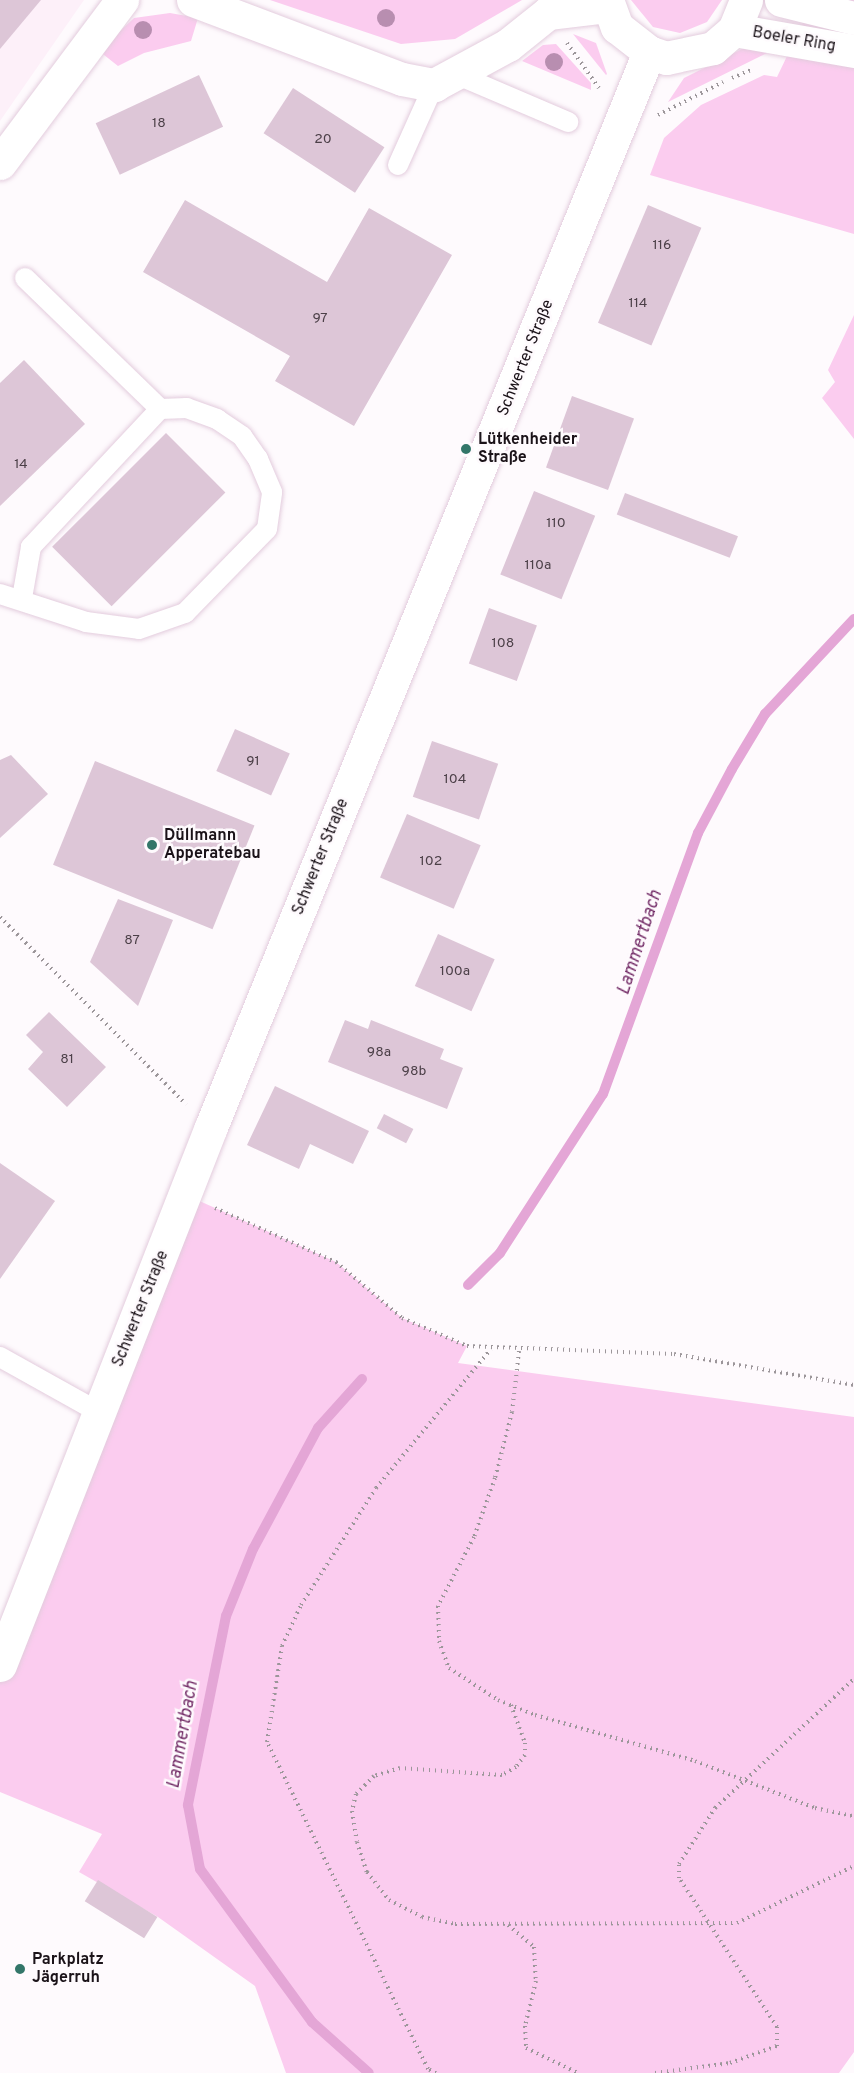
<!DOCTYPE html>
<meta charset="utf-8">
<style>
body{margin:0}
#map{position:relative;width:854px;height:2073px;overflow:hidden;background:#fefafd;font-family:Overpass,sans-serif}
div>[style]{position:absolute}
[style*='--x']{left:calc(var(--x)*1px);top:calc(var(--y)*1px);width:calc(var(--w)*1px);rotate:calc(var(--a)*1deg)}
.built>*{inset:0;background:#fdf0f9}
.green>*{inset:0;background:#fbccef}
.stream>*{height:10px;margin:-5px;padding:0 5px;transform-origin:5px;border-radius:5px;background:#e4a6d6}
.building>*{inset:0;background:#ddc6d7;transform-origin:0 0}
.path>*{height:4px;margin-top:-2px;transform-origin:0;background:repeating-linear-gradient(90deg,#9c969a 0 1.5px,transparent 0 6px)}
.roads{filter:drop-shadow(0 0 2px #e3ccdd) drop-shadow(0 0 2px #e3ccdd)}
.service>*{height:20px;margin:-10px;padding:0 10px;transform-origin:10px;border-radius:10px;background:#fff}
.minor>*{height:33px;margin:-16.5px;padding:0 16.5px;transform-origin:16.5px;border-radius:16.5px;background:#fff}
.secondary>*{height:33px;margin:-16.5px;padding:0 16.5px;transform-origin:16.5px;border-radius:16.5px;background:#fff}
.trees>*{width:18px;height:18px;margin:-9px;border-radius:50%;background:#b88eb0}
.dots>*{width:16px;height:16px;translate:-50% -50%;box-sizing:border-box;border:3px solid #fefafd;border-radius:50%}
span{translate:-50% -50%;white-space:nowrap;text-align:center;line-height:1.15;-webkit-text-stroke:5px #fefafd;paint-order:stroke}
.number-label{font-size:14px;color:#4c4048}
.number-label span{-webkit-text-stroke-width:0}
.street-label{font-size:16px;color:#1b1319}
.poi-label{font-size:16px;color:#1b1319;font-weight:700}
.left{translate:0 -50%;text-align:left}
.water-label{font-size:18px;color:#732c67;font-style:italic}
</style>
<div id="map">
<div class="built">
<i style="clip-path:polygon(0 0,84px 0,0 121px)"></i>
</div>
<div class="green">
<i style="clip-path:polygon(270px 0,522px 0,455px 39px,401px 44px)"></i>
<i style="clip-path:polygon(631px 0,722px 0,707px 22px,680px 33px,653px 27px)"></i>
<i style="clip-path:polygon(814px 0,854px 0,854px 234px,650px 175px,664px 138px,701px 105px,764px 75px,777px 77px)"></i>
<i style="clip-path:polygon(170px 13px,198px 18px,191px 41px,144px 53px,118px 66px,99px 51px,134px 18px)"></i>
<i style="clip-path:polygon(573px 34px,596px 43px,607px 74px,606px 75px)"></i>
<i style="clip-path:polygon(556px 44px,591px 83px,591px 90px,522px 61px,543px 45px)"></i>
<i style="clip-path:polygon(744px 48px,769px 52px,668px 102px,684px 78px)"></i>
<i style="clip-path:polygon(854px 315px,854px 439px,822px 398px,835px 382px,828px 370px)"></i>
<i style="clip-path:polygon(186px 1195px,336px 1262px,402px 1318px,467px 1346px,458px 1363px,854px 1417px,854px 2052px,839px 2073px,286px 2073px,255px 1986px,158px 1917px,79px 1872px,102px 1834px,0 1792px,0 1665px)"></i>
</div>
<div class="stream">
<i style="--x:468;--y:1285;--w:45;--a:-45"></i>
<i style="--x:500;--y:1253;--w:189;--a:-57.1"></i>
<i style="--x:603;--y:1094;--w:278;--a:-70"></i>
<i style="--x:698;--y:833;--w:72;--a:-62"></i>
<i style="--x:732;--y:769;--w:64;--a:-59"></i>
<i style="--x:765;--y:714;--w:130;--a:-46.9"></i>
<i style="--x:362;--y:1379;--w:66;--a:131.9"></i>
<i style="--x:318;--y:1428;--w:137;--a:118.2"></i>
<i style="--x:253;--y:1549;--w:72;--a:111.9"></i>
<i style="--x:226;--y:1616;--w:193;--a:101.4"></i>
<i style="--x:188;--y:1805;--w:65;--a:79.4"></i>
<i style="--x:200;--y:1869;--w:190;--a:53.8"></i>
<i style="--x:312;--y:2022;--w:76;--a:41.8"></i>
</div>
<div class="building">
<i style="clip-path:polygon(0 0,41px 0,0 49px)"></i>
<i style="left:199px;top:75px;width:57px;height:114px;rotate:65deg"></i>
<i style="left:293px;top:88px;width:109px;height:54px;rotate:33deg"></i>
<i style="clip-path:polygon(185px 200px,327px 282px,369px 208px,452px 255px,354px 426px,275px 381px,290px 356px,143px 272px)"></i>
<i style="left:648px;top:205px;width:58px;height:128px;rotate:23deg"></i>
<i style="clip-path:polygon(24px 360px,85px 424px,0 506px,0 383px)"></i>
<i style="left:572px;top:396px;width:66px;height:76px;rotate:20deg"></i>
<i style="left:166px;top:433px;width:84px;height:161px;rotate:45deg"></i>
<i style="left:534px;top:491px;width:66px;height:90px;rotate:22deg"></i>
<i style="left:625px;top:493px;width:121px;height:23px;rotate:21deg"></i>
<i style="left:489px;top:608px;width:51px;height:59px;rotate:20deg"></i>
<i style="left:235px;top:729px;width:60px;height:46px;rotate:24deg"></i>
<i style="left:432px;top:741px;width:70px;height:59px;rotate:19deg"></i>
<i style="clip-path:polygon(11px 755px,48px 794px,0 838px,0 760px)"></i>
<i style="left:95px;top:761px;width:172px;height:112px;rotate:22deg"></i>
<i style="left:407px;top:814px;width:80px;height:69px;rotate:23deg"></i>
<i style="clip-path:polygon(118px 899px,173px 920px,138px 1006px,90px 962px)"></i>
<i style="left:438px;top:934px;width:62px;height:57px;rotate:24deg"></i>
<i style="clip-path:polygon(49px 1012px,106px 1067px,67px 1107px,28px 1069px,43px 1052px,26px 1035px)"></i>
<i style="clip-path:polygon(345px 1020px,368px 1029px,371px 1020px,444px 1049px,440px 1059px,463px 1068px,447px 1109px,328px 1062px)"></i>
<i style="clip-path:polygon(275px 1086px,369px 1131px,353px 1164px,310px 1144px,299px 1169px,247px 1145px)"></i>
<i style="left:384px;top:1114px;width:33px;height:16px;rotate:27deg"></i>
<i style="clip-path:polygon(0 1163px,55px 1201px,0 1279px)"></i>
<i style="left:98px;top:1880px;width:70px;height:25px;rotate:32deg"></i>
</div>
<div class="path">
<i style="--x:567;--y:43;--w:55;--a:54.6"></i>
<i style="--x:732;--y:78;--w:23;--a:-23"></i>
<i style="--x:658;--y:115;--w:73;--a:-26.9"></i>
<i style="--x:0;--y:917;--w:264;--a:45.2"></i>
<i style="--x:215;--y:1208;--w:133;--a:24.1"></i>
<i style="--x:336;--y:1262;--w:87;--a:40.3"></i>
<i style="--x:402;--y:1318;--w:71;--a:23.3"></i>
<i style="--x:467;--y:1346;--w:207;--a:2.2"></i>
<i style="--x:674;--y:1354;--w:183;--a:9.8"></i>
<i style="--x:519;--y:1351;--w:61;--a:96.5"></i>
<i style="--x:512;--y:1412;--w:68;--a:104.4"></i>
<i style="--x:495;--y:1478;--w:63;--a:109.6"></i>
<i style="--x:474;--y:1537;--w:78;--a:117.6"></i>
<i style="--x:438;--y:1606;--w:35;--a:88"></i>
<i style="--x:439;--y:1641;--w:29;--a:70"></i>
<i style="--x:449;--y:1668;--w:59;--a:33.1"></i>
<i style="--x:498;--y:1700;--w:40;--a:22"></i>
<i style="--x:535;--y:1715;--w:166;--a:16"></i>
<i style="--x:695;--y:1761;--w:129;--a:21.4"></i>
<i style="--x:815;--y:1808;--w:40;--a:12"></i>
<i style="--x:511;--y:1705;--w:40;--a:69.8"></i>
<i style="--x:525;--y:1743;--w:12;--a:90"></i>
<i style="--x:525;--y:1755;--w:15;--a:127"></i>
<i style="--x:516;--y:1767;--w:16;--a:150"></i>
<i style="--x:502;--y:1775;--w:102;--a:-176.1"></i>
<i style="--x:400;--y:1768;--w:27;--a:163"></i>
<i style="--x:374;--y:1776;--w:25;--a:135"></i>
<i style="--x:356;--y:1794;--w:17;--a:103"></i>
<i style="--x:352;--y:1811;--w:31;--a:81"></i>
<i style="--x:357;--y:1842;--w:32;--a:72"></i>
<i style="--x:367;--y:1872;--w:36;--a:52"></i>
<i style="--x:389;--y:1900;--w:37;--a:27"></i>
<i style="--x:422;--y:1917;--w:34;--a:12"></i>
<i style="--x:455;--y:1924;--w:282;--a:-0.2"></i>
<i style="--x:737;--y:1923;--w:130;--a:-26"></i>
<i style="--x:508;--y:1925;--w:34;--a:40"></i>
<i style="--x:534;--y:1947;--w:34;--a:87"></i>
<i style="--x:536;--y:1981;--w:46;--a:103.7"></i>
<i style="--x:525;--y:2026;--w:22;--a:87"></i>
<i style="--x:526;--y:2048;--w:58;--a:25.7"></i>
<i style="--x:436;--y:2073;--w:9;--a:-153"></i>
<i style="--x:428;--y:2069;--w:364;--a:-116.2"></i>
<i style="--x:267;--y:1742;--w:97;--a:-81.1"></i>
<i style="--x:282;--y:1646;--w:45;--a:-65.1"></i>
<i style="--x:301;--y:1605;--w:139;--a:-57.3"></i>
<i style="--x:376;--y:1488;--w:180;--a:-50.4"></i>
<i style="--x:655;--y:2073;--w:76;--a:-7.6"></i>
<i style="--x:730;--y:2063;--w:50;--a:-19.9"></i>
<i style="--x:777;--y:2046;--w:19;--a:-90"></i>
<i style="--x:777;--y:2027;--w:178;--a:-123.3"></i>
<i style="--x:679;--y:1878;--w:14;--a:-90"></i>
<i style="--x:679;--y:1864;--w:67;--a:-57.3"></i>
<i style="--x:715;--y:1808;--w:190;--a:-42.9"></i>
</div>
<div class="roads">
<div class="service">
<i style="--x:458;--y:75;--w:120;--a:23.1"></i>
<i style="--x:398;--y:165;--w:88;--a:-65.8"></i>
<i style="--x:25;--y:278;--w:188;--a:44.1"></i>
<i style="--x:0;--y:594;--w:90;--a:18"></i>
<i style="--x:86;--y:622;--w:53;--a:7.5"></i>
<i style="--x:139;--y:629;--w:49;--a:-19.2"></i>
<i style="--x:185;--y:613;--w:117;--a:-45.7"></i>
<i style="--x:267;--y:529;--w:37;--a:-82"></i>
<i style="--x:272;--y:492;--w:36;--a:-113"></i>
<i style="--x:258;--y:459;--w:28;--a:-125"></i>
<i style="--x:242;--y:436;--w:30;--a:-146"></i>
<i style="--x:217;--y:419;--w:32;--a:-160"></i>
<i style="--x:187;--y:408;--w:27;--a:178"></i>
<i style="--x:160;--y:409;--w:189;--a:133.1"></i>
<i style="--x:31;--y:547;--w:52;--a:100"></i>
<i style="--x:0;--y:1357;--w:115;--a:29.2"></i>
</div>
<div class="minor">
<i style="--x:193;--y:0;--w:223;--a:20.7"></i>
<i style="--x:402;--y:79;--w:33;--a:11"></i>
<i style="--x:434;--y:85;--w:84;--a:-28.4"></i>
<i style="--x:508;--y:45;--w:51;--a:-38.7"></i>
<i style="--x:548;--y:13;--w:59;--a:-6.8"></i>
<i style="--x:0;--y:163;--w:204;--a:-53.2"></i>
</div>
<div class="secondary">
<i style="--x:607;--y:0;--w:29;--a:70"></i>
<i style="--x:617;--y:27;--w:41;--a:38"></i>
<i style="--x:649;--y:52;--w:18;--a:19"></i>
<i style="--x:666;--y:58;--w:48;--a:-12"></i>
<i style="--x:713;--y:48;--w:28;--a:-41"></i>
<i style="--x:734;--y:30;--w:32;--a:-68"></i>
<i style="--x:781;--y:0;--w:75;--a:13.9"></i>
<i style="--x:734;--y:30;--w:122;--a:9.9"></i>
<i style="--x:0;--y:1665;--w:578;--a:-68.59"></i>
<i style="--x:211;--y:1127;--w:1161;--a:-67.83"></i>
</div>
</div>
<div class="trees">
<i style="left:386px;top:18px"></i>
<i style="left:143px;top:30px"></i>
<i style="left:554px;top:62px"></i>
</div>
<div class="dots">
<i style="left:466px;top:449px;background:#337669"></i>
<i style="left:152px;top:845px;background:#337669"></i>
<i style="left:20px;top:1969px;background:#337669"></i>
</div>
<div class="number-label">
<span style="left:159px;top:124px">18</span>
<span style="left:323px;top:140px">20</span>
<span style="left:662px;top:246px">116</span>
<span style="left:638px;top:304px">114</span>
<span style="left:320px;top:319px">97</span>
<span style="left:21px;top:465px">14</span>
<span style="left:556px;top:524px">110</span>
<span style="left:538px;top:566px">110a</span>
<span style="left:503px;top:644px">108</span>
<span style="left:253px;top:762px">91</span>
<span style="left:455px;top:780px">104</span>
<span style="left:431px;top:862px">102</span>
<span style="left:132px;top:941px">87</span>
<span style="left:455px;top:972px">100a</span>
<span style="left:379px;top:1053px">98a</span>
<span style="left:67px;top:1060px">81</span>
<span style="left:414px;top:1072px">98b</span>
</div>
<div class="street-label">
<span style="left:794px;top:40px;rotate:10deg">Boeler Ring</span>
<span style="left:526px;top:358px;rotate:-68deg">Schwerter Straße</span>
<span style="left:321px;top:857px;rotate:-68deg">Schwerter Straße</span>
<span style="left:141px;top:1309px;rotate:-68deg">Schwerter Straße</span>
</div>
<div class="poi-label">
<span class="left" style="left:478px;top:449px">Lütkenheider<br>Straße</span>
<span class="left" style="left:164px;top:845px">Düllmann<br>Apperatebau</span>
<span class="left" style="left:32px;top:1969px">Parkplatz<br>Jägerruh</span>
</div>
<div class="water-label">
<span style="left:641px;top:943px;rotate:-72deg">Lammertbach</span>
<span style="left:184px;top:1735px;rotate:-80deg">Lammertbach</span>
</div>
</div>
